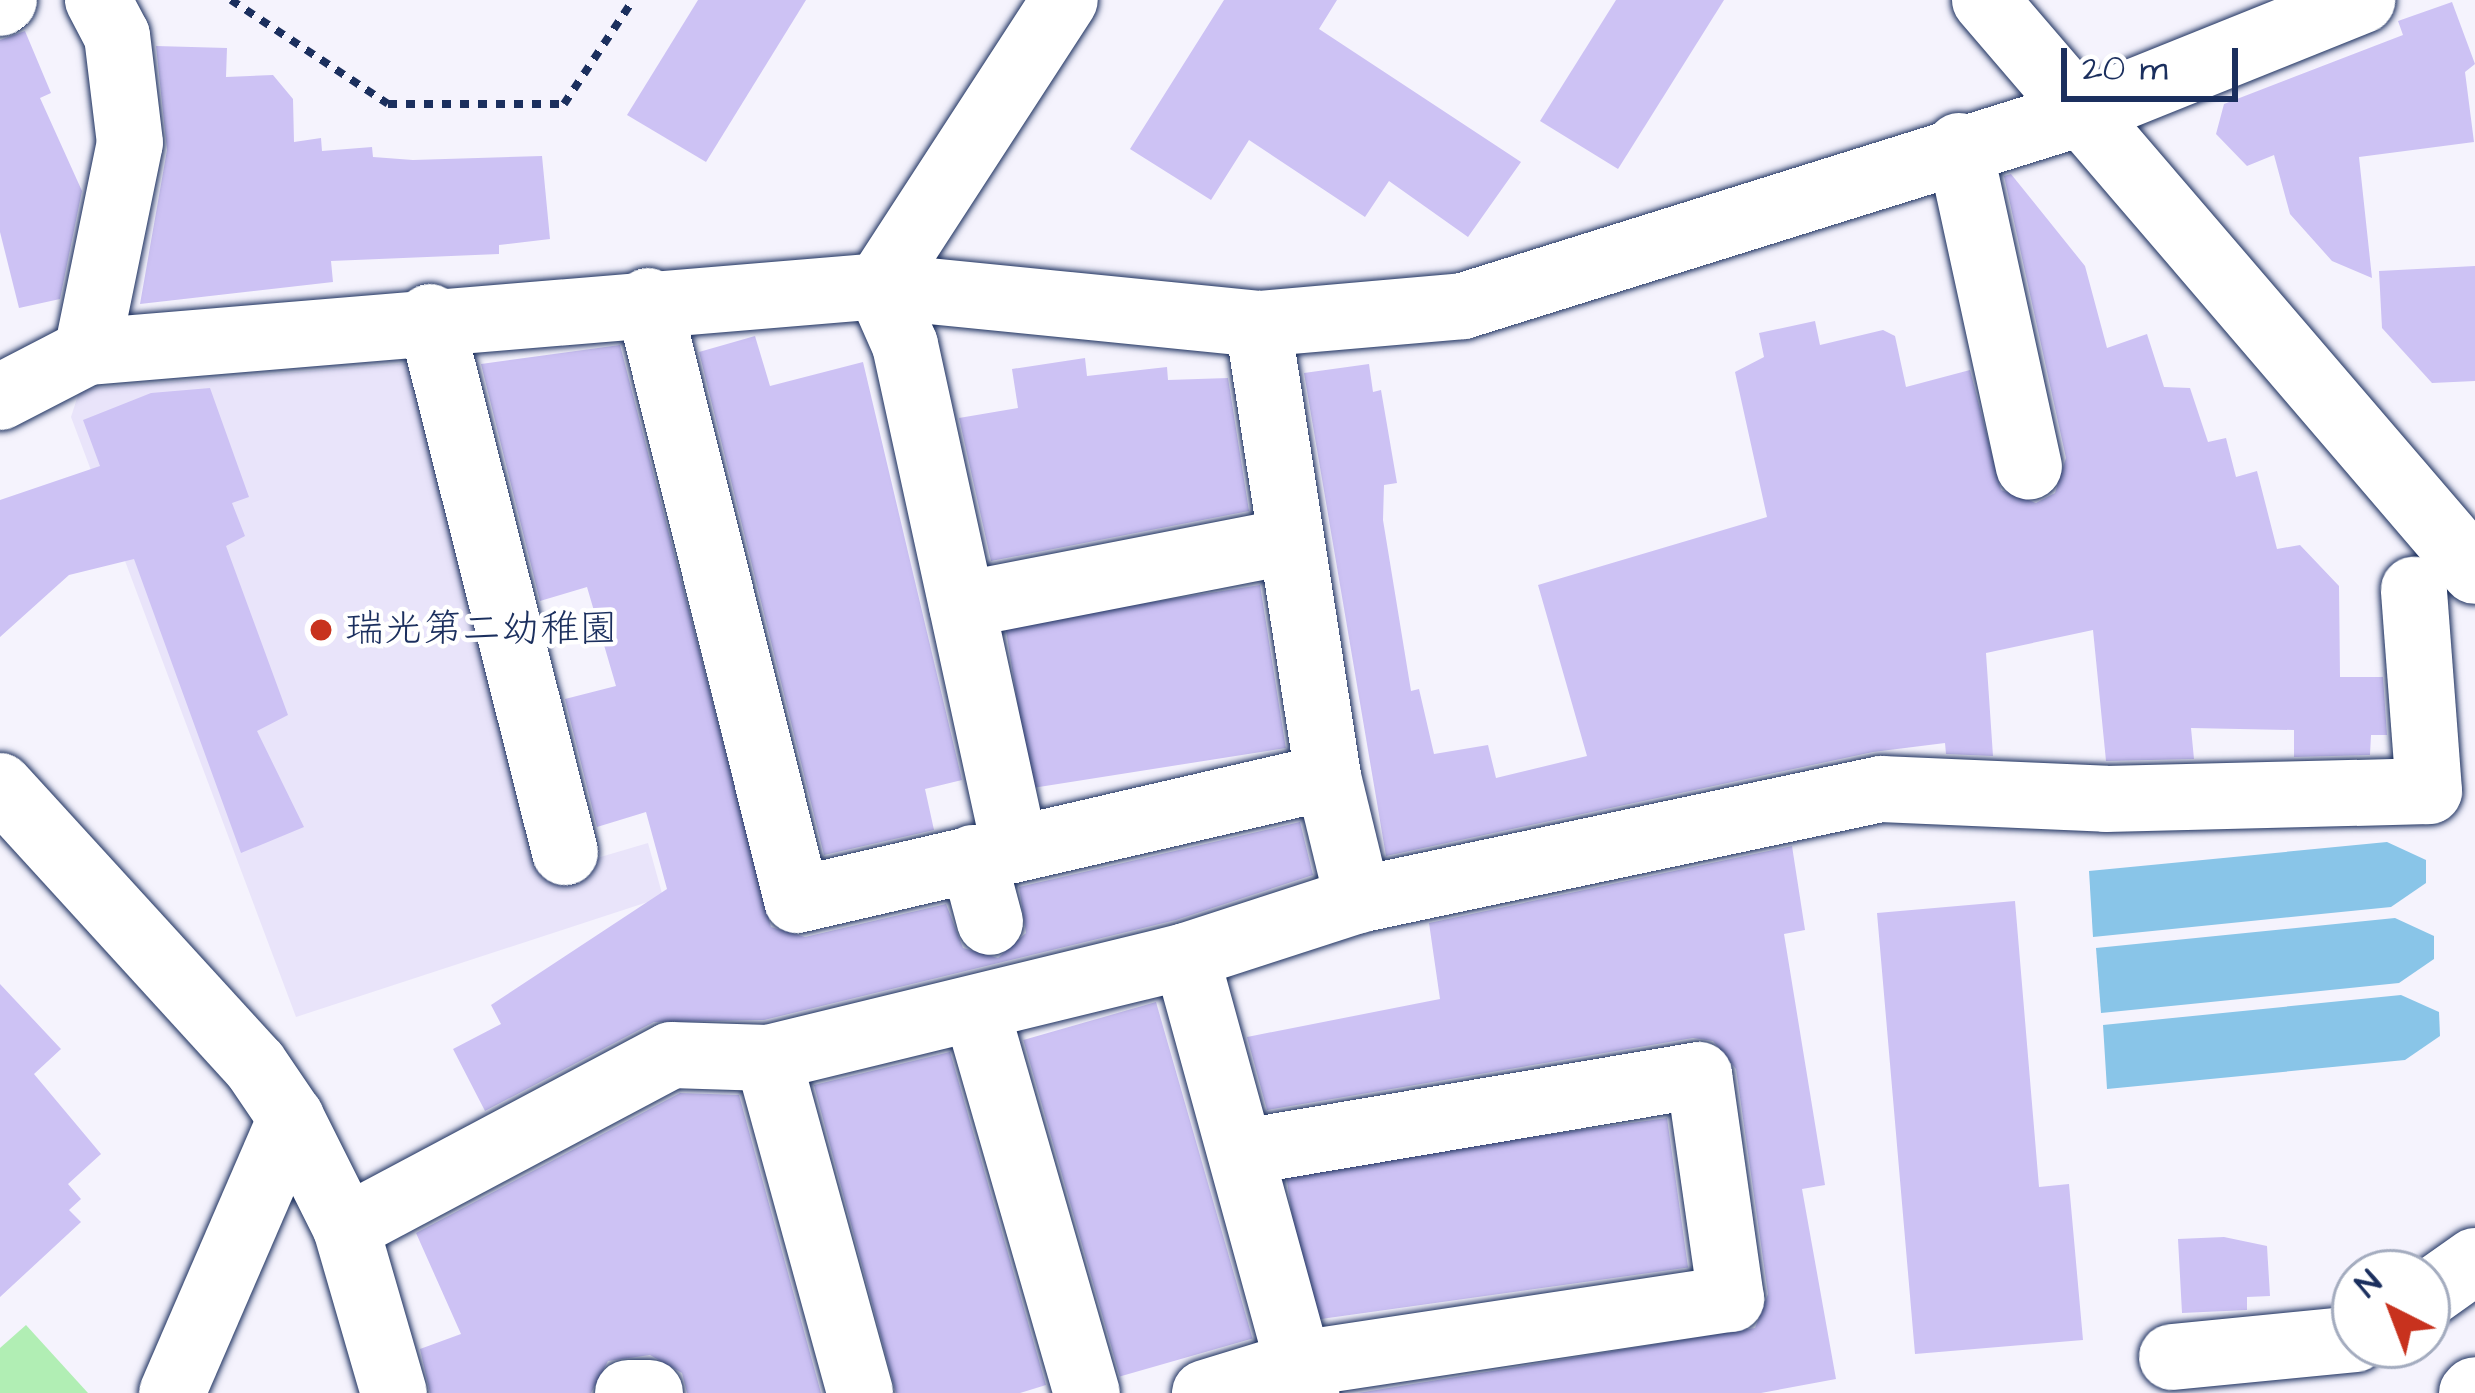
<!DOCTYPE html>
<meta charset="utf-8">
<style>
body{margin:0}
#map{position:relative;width:2475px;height:1393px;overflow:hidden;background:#f5f3fd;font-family:"Architects Daughter","Klee One",sans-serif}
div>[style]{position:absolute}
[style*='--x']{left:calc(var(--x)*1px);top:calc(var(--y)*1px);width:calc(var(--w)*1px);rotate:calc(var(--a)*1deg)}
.built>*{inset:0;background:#e9e4fa}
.green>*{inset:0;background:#b1eeb4}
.water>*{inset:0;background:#89c5e8}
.building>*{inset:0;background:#cdc2f4;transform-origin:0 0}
.path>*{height:8px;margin-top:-4px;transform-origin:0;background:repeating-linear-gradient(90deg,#1b2f5e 0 9px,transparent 0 18px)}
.roads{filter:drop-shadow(0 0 3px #1b2f5e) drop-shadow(0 0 3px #1b2f5e)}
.minor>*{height:66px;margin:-33px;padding:0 33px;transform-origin:33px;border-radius:33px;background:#fff}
.dots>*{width:33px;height:33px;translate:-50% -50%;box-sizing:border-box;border:6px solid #fff;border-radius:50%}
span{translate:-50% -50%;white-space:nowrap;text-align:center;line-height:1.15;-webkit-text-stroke:9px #fff;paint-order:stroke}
.poi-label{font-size:39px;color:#1b2f5e}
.left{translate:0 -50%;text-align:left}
.north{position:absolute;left:2331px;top:1249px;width:120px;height:120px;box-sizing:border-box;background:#fff;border:3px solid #a4acbf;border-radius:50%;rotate:318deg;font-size:33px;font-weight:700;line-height:48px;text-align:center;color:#1b2f5e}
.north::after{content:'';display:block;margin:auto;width:42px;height:54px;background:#c8321e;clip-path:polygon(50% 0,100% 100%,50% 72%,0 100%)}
.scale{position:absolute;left:2061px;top:48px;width:177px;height:54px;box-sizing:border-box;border:6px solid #1b2f5e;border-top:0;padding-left:15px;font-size:36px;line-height:42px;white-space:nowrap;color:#1b2f5e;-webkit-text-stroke:9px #fff;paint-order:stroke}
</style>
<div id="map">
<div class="built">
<i style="clip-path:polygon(423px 362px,553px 871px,648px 843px,663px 897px,296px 1017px,71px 417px,80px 389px)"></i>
</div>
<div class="green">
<i style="clip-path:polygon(26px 1325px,88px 1393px,0 1393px,0 1348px)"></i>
</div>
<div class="water">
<i style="clip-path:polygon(2387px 842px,2426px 860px,2426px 883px,2391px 907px,2093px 937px,2089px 871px)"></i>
<i style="clip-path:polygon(2395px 918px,2434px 936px,2434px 959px,2399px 983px,2101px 1013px,2096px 948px)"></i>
<i style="clip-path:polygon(2401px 995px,2439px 1012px,2440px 1036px,2405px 1060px,2107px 1089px,2103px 1025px)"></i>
</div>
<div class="building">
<i style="clip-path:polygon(698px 0,806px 0,706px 162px,627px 115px)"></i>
<i style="clip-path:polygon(1224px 0,1337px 0,1319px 29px,1521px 162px,1468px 237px,1389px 181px,1365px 217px,1249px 140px,1211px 200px,1130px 149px)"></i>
<i style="clip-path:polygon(1616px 0,1724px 0,1618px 169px,1540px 121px)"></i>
<i style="clip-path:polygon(2452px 2px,2475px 64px,2465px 72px,2474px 142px,2359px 157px,2372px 278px,2332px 261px,2290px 214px,2274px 155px,2247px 166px,2216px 134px,2224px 104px,2403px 35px,2398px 21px)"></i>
<i style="clip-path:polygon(25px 31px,51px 93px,40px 98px,82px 191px,60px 299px,19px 308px,0 232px,0 40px)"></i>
<i style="clip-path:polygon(156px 46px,227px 48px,226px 77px,273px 75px,293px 99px,294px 142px,321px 138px,322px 151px,372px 147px,373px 157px,413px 160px,542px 156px,550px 239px,499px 245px,499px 254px,331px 261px,333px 282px,140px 304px,167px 150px)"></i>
<i style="clip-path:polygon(2011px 174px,2085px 266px,2107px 348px,2147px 334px,2164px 387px,2190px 388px,2208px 442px,2226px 438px,2236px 477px,2257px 471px,2277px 549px,2300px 545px,2339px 586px,2340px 677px,2383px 677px,2387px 735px,2371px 735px,2370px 755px,2294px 757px,2294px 730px,2191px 728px,2194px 759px,2106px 761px,2093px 630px,1986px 653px,1993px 756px,1946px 754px,1945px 743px,1873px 752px,1386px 856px,1304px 373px,1369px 364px,1373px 392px,1381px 390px,1397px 483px,1384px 485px,1383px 520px,1411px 691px,1419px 689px,1434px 754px,1488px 745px,1496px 778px,1587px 756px,1538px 585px,1767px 517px,1735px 372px,1764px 357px,1759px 333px,1815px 321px,1820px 345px,1883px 330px,1895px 336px,1906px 387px,1970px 370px,2001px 490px,2036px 503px,2055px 493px,2066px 458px,2004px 176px)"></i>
<i style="clip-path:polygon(2475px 266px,2475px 381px,2432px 383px,2382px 328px,2379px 271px)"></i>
<i style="clip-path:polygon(755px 336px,770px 386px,863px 362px,962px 780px,925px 789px,934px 830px,824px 855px,699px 352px)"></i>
<i style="clip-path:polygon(620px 345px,771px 927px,805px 937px,946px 904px,963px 948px,998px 958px,1026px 933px,1019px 887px,1300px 822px,1313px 875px,1176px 920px,764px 1020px,654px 1022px,485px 1111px,453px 1049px,501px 1024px,491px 1005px,667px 889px,646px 812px,597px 827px,565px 699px,616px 686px,587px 587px,540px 601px,481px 364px)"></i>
<i style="clip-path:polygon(1085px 358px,1087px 376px,1167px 367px,1168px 380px,1228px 378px,1249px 511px,991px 561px,959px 418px,1018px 408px,1012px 369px)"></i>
<i style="clip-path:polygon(210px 388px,249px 497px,232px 503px,245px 536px,226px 546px,288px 715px,257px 731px,304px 827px,241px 853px,134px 559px,69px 575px,0 637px,0 500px,100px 466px,83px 420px,151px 393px)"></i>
<i style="left:1260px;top:585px;width:165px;height:258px;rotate:81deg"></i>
<i style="clip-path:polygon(1792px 846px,1805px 930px,1784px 934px,1825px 1185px,1802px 1189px,1836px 1379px,1761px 1393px,1358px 1393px,1755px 1328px,1768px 1294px,1736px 1069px,1713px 1041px,1693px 1038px,1267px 1110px,1247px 1037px,1440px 999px,1429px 923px)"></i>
<i style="clip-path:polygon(2015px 901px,2039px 1187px,2069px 1184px,2083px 1340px,1915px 1354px,1877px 913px)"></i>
<i style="clip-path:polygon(0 984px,61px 1049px,34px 1074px,101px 1154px,68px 1184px,81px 1199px,69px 1210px,81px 1222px,0 1297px)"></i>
<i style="left:1156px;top:1002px;width:350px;height:138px;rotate:74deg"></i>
<i style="clip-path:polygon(950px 1052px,1046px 1385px,1020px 1393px,896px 1393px,814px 1085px)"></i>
<i style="clip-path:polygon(680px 1093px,739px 1095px,821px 1393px,687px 1393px,682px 1373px,650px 1355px,608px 1361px,591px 1393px,430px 1393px,420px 1349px,461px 1334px,416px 1233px)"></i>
<i style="left:1667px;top:1118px;width:151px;height:385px;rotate:82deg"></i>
<i style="clip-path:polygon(2224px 1237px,2267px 1246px,2270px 1296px,2247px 1297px,2247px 1310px,2182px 1313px,2178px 1239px)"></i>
</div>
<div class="path">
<i style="--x:231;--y:0;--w:188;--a:33.5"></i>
<i style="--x:388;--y:104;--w:176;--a:0"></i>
<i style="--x:564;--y:104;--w:125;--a:-56.4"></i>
</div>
<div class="roads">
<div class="minor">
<i style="--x:1985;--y:0;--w:752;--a:49.37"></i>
<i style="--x:0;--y:3;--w:5;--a:-37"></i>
<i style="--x:1959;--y:146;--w:328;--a:77.7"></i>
<i style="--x:648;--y:301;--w:617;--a:76.03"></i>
<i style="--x:797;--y:900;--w:545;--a:-13.04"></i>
<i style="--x:430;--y:317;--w:552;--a:75.84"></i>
<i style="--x:1258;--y:324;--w:458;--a:81.2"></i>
<i style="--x:1328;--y:777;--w:127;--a:76.3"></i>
<i style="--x:87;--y:352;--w:213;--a:-78.4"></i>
<i style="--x:130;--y:143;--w:108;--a:-96.9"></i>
<i style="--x:117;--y:36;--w:41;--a:-117.8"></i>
<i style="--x:0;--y:397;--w:98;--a:-27.3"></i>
<i style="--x:87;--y:352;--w:795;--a:-4.76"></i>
<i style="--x:879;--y:286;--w:381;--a:5.7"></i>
<i style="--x:1258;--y:324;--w:206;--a:-5"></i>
<i style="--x:1463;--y:306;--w:651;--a:-17.35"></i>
<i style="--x:2084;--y:112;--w:300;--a:-21.9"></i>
<i style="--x:962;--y:605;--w:334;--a:-11"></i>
<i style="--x:0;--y:786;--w:378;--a:47.6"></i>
<i style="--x:255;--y:1065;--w:64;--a:55.8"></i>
<i style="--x:291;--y:1118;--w:123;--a:63.4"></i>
<i style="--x:346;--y:1228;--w:172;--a:73.8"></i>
<i style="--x:1015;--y:849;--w:516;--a:-102.31"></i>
<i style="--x:905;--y:345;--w:64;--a:-113.8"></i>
<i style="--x:879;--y:286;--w:341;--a:-57"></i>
<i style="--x:973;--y:858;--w:66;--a:75.1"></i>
<i style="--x:1186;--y:956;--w:453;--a:74.6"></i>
<i style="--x:976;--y:1009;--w:400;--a:73.9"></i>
<i style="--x:768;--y:1058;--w:347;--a:74.6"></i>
<i style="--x:346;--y:1228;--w:368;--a:-28"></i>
<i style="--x:671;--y:1055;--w:97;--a:1.8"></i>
<i style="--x:768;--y:1058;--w:430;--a:-13.7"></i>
<i style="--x:1186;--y:956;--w:181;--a:-18"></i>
<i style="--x:1358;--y:900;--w:535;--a:-11.98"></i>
<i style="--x:1881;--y:789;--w:225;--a:2.5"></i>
<i style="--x:2106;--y:799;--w:323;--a:-1.4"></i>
<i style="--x:2429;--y:791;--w:202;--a:-94.3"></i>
<i style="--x:2427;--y:1295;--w:59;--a:-35.3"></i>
<i style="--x:2172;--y:1357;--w:184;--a:-5.6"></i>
<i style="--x:172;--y:1393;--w:300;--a:-66.6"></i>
<i style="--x:628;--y:1393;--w:22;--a:0"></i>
<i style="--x:1205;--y:1393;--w:98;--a:-17.1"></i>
<i style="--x:1299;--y:1364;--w:437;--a:-8.6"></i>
<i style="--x:1731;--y:1299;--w:226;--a:-98.1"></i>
<i style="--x:1699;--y:1075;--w:463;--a:170.4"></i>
<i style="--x:2472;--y:1393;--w:4;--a:-45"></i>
</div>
</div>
<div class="dots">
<i style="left:321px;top:630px;background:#c8321e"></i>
</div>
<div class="poi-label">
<span class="left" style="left:345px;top:630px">瑞光第二幼稚園</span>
</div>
<div class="north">N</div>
<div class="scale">20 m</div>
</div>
